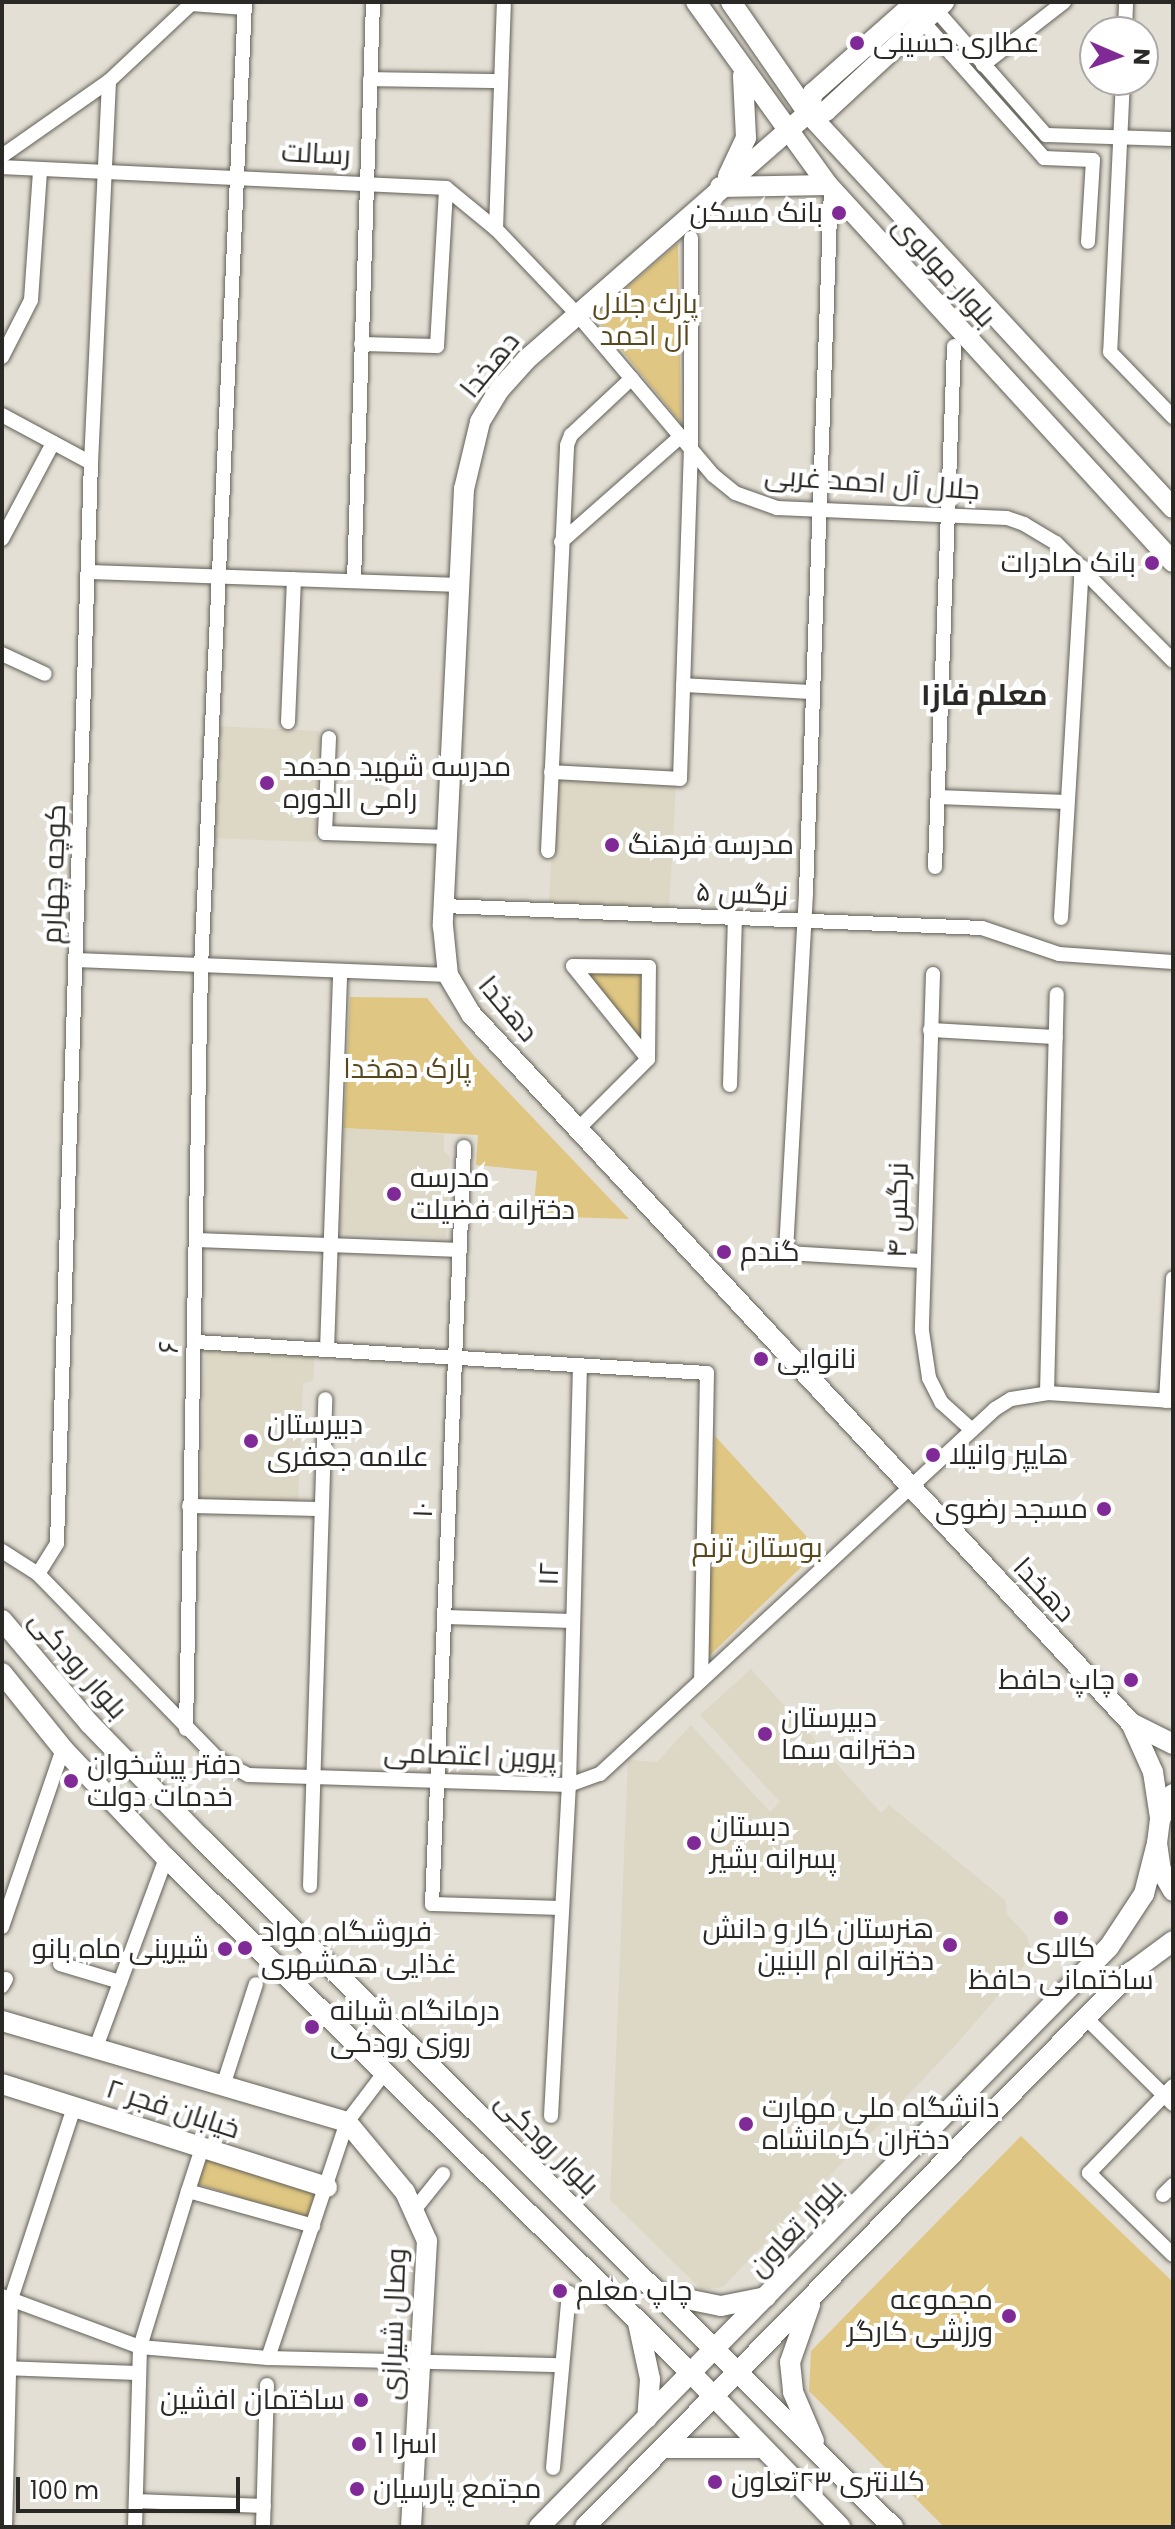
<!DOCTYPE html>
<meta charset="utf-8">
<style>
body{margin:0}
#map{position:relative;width:1175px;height:2529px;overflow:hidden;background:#e3dfd5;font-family:Poppins,Cairo,sans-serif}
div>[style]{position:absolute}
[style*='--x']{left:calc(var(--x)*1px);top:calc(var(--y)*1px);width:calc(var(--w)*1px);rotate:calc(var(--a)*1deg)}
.built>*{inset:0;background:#ddd7c5}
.green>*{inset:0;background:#dfc682;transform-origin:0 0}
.roads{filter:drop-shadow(0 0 2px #636057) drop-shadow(0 0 2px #636057)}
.street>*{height:14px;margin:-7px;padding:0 7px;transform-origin:7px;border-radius:7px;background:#fff}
.secondary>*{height:20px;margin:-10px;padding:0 10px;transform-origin:10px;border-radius:10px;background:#fff}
.dots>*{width:22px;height:22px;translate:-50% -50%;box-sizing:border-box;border:4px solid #fff;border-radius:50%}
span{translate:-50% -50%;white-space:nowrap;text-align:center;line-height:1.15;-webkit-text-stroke:8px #fff;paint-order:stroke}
.poi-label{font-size:28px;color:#2a2925}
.left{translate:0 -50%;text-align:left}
.right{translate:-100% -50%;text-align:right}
.street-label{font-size:28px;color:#2a2925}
.park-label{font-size:28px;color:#57481d}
.neighbourhood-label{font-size:30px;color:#2a2925;font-weight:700}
.frame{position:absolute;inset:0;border:4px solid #2a2925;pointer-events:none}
.north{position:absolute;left:1079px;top:16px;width:80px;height:80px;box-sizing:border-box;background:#fff;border:2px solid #aaa9a8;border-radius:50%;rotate:92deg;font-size:22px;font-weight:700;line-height:32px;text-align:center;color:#2a2925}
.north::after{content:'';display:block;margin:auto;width:28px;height:36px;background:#802a98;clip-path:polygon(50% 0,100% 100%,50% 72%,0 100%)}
.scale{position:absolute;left:16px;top:2477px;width:224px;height:36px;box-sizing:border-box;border:4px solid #2a2925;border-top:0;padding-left:10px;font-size:24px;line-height:28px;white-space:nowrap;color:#2a2925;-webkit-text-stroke:6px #fff;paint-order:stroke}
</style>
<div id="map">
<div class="built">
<i style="clip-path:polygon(216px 726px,319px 731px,315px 842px,211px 838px,213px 803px,218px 800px,219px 786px,214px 780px)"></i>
<i style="clip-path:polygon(567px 777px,676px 783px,669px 910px,549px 903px,555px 786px)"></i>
<i style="clip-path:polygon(344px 1128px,444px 1134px,444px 1152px,450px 1156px,446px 1238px,339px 1233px)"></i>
<i style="clip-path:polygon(205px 1351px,315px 1355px,313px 1381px,303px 1383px,298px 1503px,199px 1499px)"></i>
<i style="clip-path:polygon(751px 1669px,881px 1813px,889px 1805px,1005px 1900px,1007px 1914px,1026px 1935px,1033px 1955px,954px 2047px,723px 2287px,702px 2290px,610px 2200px,628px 1760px,657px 1762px,691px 1725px,770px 1812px,780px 1802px,700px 1715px)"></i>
</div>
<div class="green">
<i style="clip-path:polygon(678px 243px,681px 423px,594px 316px)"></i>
<i style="clip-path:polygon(586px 971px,643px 971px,643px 1043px)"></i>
<i style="clip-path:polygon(350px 997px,427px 998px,474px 1056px,629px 1219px,533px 1216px,537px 1171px,476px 1165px,478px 1135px,344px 1128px)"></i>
<i style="clip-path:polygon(715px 1436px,819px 1550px,707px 1658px)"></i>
<i style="clip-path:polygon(1021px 2136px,1173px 2282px,1173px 2527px,944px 2527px,809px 2391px,811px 2351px)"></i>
<i style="left:206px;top:2155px;width:119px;height:30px;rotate:18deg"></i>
</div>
<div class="roads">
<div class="street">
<i style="--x:929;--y:2;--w:177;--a:48.7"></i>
<i style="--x:1046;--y:135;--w:127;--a:1.8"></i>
<i style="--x:923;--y:22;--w:182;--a:48.3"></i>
<i style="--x:1044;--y:158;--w:49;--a:2.3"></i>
<i style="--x:1093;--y:160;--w:82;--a:93.5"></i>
<i style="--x:1125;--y:32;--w:30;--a:-88"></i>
<i style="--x:983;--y:65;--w:103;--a:-37.9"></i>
<i style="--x:370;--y:79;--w:131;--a:0.9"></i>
<i style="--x:1123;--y:80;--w:272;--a:92.7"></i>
<i style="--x:1110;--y:352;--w:91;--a:45.9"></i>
<i style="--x:2;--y:156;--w:131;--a:-35"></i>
<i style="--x:2;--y:167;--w:444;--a:2.7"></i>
<i style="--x:446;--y:188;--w:65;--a:39.4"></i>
<i style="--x:496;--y:229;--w:117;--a:46.4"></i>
<i style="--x:577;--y:314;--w:211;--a:49.8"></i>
<i style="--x:713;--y:475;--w:28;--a:39"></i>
<i style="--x:735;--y:493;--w:45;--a:19.7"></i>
<i style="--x:777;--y:508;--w:230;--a:2.5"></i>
<i style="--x:1007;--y:518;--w:18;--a:19"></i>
<i style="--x:1024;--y:524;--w:37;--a:31"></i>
<i style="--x:1056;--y:543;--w:166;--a:45.2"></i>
<i style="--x:831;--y:187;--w:706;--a:92.03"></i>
<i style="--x:806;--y:893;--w:361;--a:93.2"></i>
<i style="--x:786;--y:1253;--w:136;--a:3.4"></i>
<i style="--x:496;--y:229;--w:225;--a:-88"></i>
<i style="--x:361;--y:344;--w:76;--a:1.5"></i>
<i style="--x:437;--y:346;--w:158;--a:-86.7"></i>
<i style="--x:2;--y:357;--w:64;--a:-63"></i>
<i style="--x:31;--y:300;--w:129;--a:-86"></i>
<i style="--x:2;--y:415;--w:101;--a:28.3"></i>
<i style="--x:2;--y:539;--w:109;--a:-62"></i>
<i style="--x:561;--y:542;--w:159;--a:-41.4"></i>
<i style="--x:90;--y:572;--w:370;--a:2"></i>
<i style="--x:354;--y:581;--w:579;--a:-88.12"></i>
<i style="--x:2;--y:654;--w:47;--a:24.9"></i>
<i style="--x:683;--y:685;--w:130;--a:3.1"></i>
<i style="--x:288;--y:722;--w:143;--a:-87.6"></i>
<i style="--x:329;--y:738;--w:95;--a:92.4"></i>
<i style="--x:325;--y:833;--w:122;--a:1.9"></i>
<i style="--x:551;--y:772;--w:129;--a:3.1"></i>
<i style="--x:680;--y:779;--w:329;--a:-88.1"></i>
<i style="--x:691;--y:450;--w:212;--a:-90"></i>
<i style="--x:938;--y:797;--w:128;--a:2.2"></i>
<i style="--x:548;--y:851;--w:406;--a:-87.3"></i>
<i style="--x:567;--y:445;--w:11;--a:-68"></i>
<i style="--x:571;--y:435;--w:83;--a:-43.1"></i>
<i style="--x:935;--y:867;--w:521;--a:-87.91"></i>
<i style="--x:444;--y:906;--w:538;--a:2.34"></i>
<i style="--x:982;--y:928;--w:81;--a:18.7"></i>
<i style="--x:1059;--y:954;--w:114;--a:4"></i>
<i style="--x:1061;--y:918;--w:352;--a:-86.6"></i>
<i style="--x:77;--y:960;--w:371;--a:2.3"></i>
<i style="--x:933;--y:974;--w:357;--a:91.8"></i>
<i style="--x:922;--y:1331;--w:48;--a:81.5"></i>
<i style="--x:929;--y:1378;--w:28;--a:63"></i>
<i style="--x:942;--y:1403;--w:40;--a:42"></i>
<i style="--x:930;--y:1030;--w:126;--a:3.2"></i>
<i style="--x:730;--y:1085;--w:166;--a:-88.3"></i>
<i style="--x:578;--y:1129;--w:99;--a:-45"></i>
<i style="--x:648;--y:1059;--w:92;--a:-89.4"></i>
<i style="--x:649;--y:967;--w:76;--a:-179.2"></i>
<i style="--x:573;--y:966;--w:119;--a:51.1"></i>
<i style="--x:464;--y:1147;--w:758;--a:92.42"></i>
<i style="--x:432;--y:1904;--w:130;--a:1.8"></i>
<i style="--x:197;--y:1240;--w:263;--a:2.2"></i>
<i style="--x:196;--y:1342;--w:512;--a:3.47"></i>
<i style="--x:707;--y:1373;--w:307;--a:91.1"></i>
<i style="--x:327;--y:1350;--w:378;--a:-88"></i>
<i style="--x:1047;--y:1393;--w:399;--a:-88.6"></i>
<i style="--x:1166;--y:1401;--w:123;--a:-86.7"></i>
<i style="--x:189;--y:1506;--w:132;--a:1.3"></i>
<i style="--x:2;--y:1551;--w:43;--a:32.6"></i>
<i style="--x:38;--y:1574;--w:260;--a:45.8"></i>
<i style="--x:219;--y:1760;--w:33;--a:27"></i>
<i style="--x:248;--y:1775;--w:321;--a:1.8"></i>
<i style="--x:569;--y:1785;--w:33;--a:-20"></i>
<i style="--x:600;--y:1774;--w:538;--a:-42.74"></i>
<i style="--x:995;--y:1409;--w:19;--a:-32"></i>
<i style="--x:1011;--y:1399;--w:36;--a:-9"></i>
<i style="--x:1047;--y:1393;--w:126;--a:3.6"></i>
<i style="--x:38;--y:1574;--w:36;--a:-58"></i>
<i style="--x:57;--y:1543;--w:1081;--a:-88.2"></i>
<i style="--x:91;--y:463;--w:382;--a:-87.3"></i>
<i style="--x:109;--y:81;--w:112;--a:-43.2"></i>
<i style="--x:191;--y:4;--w:54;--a:4.2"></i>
<i style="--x:445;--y:1617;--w:128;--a:1.8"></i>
<i style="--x:186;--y:1729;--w:762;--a:-88.87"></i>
<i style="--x:201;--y:967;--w:966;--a:-87.39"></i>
<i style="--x:310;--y:1886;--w:487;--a:-88.2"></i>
<i style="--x:2;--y:1927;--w:188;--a:-71.1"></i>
<i style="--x:60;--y:1964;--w:63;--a:16.7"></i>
<i style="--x:2;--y:1986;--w:8;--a:-60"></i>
<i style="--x:1087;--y:2019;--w:121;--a:44.7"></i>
<i style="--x:95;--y:2050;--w:205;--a:-69.7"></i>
<i style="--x:223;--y:2086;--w:107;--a:-72.1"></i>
<i style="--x:1173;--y:2086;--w:121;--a:134"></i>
<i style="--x:1089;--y:2173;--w:117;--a:44.3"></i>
<i style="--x:551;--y:2116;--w:331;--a:-86.9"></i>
<i style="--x:569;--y:1785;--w:420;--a:-88.5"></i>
<i style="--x:188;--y:2191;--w:45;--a:-72"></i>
<i style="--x:1163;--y:2195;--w:14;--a:-45"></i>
<i style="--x:415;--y:2209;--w:45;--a:-51.3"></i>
<i style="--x:2;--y:2296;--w:147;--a:20.3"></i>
<i style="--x:140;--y:2347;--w:128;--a:4.9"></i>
<i style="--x:268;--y:2358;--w:293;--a:1.4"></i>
<i style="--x:268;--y:2358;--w:249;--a:-71.5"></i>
<i style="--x:347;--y:2122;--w:63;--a:-52.8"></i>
<i style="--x:2;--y:2368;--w:135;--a:2.1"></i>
<i style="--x:553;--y:2468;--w:176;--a:-84.8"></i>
<i style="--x:136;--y:2501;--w:128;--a:2.2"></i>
<i style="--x:5;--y:2527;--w:228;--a:-88.5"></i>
<i style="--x:11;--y:2299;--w:202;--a:-71.8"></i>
<i style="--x:135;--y:2527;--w:180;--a:-88.4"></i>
<i style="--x:140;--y:2347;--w:163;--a:-72.9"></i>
<i style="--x:188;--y:2191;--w:130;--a:15.6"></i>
<i style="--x:263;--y:2527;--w:142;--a:-88.4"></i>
</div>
<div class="secondary">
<i style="--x:696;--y:2;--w:226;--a:54.2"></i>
<i style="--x:828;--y:185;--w:511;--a:47.54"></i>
<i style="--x:731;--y:2;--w:135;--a:55.3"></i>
<i style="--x:808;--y:113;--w:538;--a:47.26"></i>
<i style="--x:808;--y:113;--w:375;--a:138.8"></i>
<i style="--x:526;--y:360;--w:40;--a:132"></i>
<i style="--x:499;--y:390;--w:37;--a:121"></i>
<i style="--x:480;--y:422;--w:69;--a:103.4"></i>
<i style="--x:464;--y:489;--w:438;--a:92.8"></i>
<i style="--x:443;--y:926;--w:49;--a:84.2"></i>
<i style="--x:448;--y:975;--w:45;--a:59.5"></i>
<i style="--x:471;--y:1014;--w:969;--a:47.05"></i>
<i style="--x:1131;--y:1723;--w:47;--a:26.6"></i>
<i style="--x:808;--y:113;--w:18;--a:-6"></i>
<i style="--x:826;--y:111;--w:161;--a:-42.7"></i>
<i style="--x:808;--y:113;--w:21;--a:-76"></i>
<i style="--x:813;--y:93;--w:137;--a:-41.5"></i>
<i style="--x:728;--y:176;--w:42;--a:-64.7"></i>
<i style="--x:746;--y:138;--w:62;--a:-92.8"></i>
<i style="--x:720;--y:187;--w:108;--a:-1.1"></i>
<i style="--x:2;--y:1620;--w:136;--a:49.8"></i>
<i style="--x:90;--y:1724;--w:159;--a:45.8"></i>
<i style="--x:201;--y:1838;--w:977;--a:44.88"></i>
<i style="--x:2;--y:1673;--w:97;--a:51.2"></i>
<i style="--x:63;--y:1749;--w:150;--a:46.6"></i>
<i style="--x:166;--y:1858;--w:734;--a:44.45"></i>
<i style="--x:690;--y:2372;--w:216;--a:45.9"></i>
<i style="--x:1131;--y:1723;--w:54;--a:65.8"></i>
<i style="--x:1153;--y:1772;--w:47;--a:81.3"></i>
<i style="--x:1173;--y:1794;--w:28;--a:117"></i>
<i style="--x:1160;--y:1819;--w:24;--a:97"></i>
<i style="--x:1157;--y:1843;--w:27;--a:82"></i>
<i style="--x:1161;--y:1870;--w:24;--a:60"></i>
<i style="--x:2;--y:2021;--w:359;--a:16.3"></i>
<i style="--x:347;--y:2122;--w:91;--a:50.4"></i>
<i style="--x:405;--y:2192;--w:54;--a:65.8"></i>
<i style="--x:427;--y:2241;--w:286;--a:93.2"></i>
<i style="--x:2;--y:2084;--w:341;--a:17.6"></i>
<i style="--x:657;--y:2293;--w:65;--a:11.5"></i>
<i style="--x:721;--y:2306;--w:46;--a:-11.3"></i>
<i style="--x:810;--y:2305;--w:60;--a:109.3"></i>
<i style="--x:790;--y:2362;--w:30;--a:84"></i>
<i style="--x:793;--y:2392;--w:53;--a:66.8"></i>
<i style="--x:638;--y:2323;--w:57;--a:77.9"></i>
<i style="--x:650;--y:2379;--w:39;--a:94"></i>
<i style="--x:663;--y:2448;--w:97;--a:0"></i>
<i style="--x:539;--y:2527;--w:813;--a:-45.5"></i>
<i style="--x:1109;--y:1947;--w:64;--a:-56.6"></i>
<i style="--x:1144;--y:1894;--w:53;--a:-75.7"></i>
<i style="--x:585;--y:2527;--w:779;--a:-45.47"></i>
<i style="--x:1131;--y:1972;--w:52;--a:-36.4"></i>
</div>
</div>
<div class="dots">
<i style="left:857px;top:43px;background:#802a98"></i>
<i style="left:839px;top:213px;background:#802a98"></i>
<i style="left:1152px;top:563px;background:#802a98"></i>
<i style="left:267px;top:783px;background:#802a98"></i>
<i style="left:612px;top:845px;background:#802a98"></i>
<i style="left:394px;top:1194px;background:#802a98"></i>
<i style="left:724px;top:1252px;background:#802a98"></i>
<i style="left:761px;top:1359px;background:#802a98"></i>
<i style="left:251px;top:1441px;background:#802a98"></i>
<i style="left:933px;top:1455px;background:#802a98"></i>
<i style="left:1104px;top:1509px;background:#802a98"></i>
<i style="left:1131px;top:1680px;background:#802a98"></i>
<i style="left:765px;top:1734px;background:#802a98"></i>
<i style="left:71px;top:1781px;background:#802a98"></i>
<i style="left:694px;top:1843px;background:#802a98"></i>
<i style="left:1061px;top:1918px;background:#802a98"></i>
<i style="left:950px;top:1945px;background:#802a98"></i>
<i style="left:245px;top:1948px;background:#802a98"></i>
<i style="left:225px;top:1949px;background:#802a98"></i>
<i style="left:312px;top:2027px;background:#802a98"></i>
<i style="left:746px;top:2124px;background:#802a98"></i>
<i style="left:560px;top:2291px;background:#802a98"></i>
<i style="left:1009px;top:2316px;background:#802a98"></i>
<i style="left:361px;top:2400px;background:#802a98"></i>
<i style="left:359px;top:2444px;background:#802a98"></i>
<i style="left:715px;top:2482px;background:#802a98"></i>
<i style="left:357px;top:2489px;background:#802a98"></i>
</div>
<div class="poi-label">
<span class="left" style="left:873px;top:43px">عطاری حسینی</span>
<span class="right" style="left:823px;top:213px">بانک مسکن</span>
<span class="right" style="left:1136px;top:563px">بانک صادرات</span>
<span class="left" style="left:283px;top:783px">مدرسه شهید محمد<br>رامی الدوره</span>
<span class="left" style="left:628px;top:845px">مدرسه فرهنگ</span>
<span class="left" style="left:410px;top:1194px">مدرسه<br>دخترانه فضيلت</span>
<span class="left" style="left:740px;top:1252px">گندم</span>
<span class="left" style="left:777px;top:1359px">نانوایی</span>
<span class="left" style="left:267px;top:1441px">دبیرستان<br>علامه جعفری</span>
<span class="left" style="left:949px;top:1455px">هایپر وانیلا</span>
<span class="right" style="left:1088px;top:1509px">مسجد رضوی</span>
<span class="right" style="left:1115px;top:1680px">چاپ حافط</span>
<span class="left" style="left:781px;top:1734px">دبیرستان<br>دخترانه سما</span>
<span class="left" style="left:87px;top:1781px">دفتر پیشخوان<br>خدمات دولت</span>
<span class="left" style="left:710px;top:1843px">دبستان<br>پسرانه بشير</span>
<span class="right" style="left:934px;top:1945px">هنرستان کار و دانش<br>دخترانه ام البنین</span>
<span class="left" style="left:261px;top:1948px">فروشگاه مواد<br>غذایی همشهری</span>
<span style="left:1061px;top:1964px">کالای<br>ساختمانی حافظ</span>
<span class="right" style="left:209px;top:1949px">شیرینی ماه بانو</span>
<span class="left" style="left:330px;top:2027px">درمانگاه شبانه<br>روزی رودکی</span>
<span class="left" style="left:762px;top:2124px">دانشگاه ملی مهارت<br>دختران کرمانشاه</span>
<span class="left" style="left:576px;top:2291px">چاپ معلم</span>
<span class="right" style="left:993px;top:2316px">مجموعه<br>ورزشی کارگر</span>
<span class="right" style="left:345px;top:2400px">ساختمان افشین</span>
<span class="left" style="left:375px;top:2444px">اسرا 1</span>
<span class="left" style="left:731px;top:2482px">کلانتری ۲۳تعاون</span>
<span class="left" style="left:373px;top:2489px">مجتمع پارسیان</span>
</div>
<div class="street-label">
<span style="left:316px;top:154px;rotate:3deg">رسالت</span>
<span style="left:944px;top:272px;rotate:48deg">بلوار مولوی</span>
<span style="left:490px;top:365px;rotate:-51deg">دهخدا</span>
<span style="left:872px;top:483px;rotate:4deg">جلال آل احمد غربی</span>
<span style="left:54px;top:874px;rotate:-88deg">کوچه چهارم</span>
<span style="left:742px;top:894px;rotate:3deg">نرگس ۵</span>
<span style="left:508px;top:1009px;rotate:50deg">دهخدا</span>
<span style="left:898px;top:1210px;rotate:-89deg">نرگس ۴</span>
<span style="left:169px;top:1347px;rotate:-88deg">۶</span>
<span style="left:423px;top:1510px;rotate:-88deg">۱۰</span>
<span style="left:549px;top:1574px;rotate:-88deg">۱۲</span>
<span style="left:1044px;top:1590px;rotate:47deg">دهخدا</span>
<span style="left:78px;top:1665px;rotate:49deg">بلوار رودکی</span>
<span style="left:470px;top:1756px;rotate:2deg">پروین اعتصامی</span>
<span style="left:173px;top:2109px;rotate:18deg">خیابان فجر ۲</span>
<span style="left:547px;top:2144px;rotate:45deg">بلوار رودکی</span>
<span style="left:796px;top:2228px;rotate:-46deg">بلوار تعاون</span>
<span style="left:394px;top:2324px;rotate:-88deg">وصال شیرازی</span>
</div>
<div class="park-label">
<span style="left:645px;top:320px">پارك جلال<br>آل احمد</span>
<span style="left:407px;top:1069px">پارک دهخدا</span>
<span style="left:757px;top:1548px">بوستان ترنم</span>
</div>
<div class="neighbourhood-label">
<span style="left:984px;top:695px">معلم فاز۱</span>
</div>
<div class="frame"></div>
<div class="north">N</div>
<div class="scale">100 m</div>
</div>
